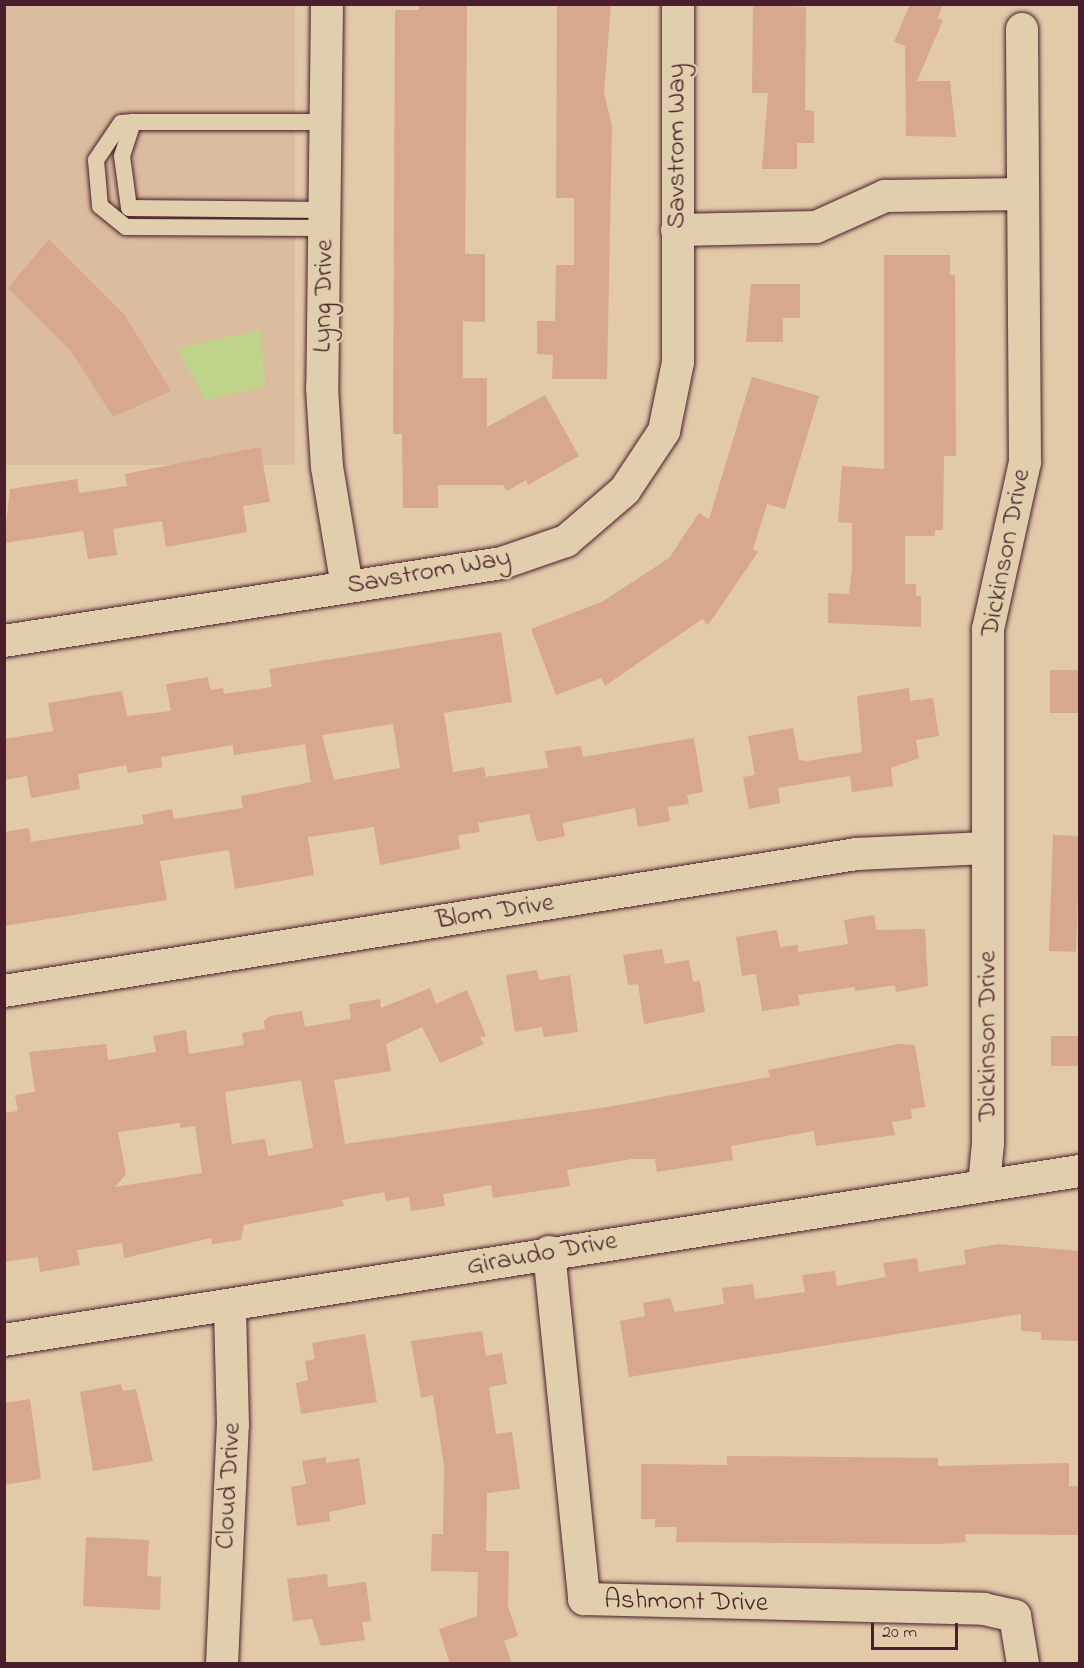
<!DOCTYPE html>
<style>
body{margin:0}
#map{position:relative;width:1084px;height:1668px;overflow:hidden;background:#e2c9a8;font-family:"Indie Flower",sans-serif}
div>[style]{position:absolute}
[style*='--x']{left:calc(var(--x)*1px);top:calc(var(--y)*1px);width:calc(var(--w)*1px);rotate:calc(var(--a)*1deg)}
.built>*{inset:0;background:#dcbc9e;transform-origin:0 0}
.green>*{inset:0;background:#bfd48a}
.building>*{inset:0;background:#d7a78e;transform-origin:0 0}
.roads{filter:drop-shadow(0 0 2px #4a1f2b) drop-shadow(0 0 2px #4a1f2b)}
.lane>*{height:16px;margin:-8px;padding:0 8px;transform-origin:8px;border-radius:8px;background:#e1ceac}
.street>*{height:32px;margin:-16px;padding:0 16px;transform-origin:16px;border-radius:16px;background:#e1ceac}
span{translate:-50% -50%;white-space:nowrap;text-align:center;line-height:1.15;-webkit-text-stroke:4.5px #e1ceac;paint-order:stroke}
.street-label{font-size:27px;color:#4a1f2b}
.frame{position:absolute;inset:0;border:6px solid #4a1f2b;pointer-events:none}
.scale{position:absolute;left:871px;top:1623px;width:87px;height:27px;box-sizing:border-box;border:3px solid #4a1f2b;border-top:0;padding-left:8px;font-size:18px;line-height:21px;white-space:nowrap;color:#4a1f2b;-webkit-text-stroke:4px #e1ceac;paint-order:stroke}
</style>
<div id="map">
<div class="built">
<i style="left:5px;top:5px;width:290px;height:460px"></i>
</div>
<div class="green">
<i style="clip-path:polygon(261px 330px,265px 387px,205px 400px,177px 348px)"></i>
</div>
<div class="building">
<i style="clip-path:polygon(419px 4px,467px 4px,465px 254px,485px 254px,485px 322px,463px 321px,463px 378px,487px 378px,487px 427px,545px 395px,579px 456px,528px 485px,526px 480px,507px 491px,503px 485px,438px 485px,438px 508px,403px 508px,402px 434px,393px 434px,395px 10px,419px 10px)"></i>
<i style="clip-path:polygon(557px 4px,611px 4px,604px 93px,612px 126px,607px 379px,552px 379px,553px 355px,537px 354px,537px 321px,555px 321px,556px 265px,574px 265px,574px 198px,556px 198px)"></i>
<i style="clip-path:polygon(753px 4px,806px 7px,805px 110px,814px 111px,814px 143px,797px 143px,797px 169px,762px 169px,768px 93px,752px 93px)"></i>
<i style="clip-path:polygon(910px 4px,943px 4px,938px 18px,943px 20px,917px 81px,950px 81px,956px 137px,906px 136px,905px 46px,894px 42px)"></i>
<i style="clip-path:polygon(49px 239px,124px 314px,171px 391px,113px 417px,71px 351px,8px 288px)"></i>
<i style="clip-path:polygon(884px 255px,950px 255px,950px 275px,955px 275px,956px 456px,944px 456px,943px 530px,935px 530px,935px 536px,905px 536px,905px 584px,916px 584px,916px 596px,921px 596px,921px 627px,828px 623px,828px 593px,849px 594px,852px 569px,852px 523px,838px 522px,842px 466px,884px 469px)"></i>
<i style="clip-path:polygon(751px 284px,800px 284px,800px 318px,783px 318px,783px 342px,746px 342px)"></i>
<i style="clip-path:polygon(752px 377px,819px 396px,785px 509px,767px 504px,753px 549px,758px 552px,708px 625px,702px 619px,605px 686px,601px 678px,556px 695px,531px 629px,602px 602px,669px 558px,699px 513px,709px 519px)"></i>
<i style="clip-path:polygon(260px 447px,270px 502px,243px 506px,247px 532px,166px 547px,162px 521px,113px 529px,117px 555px,88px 559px,83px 531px,4px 543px,10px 489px,77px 479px,79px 493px,127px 486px,125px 474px)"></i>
<i style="clip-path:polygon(evenodd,501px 632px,512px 702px,444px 713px,453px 772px,484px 767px,486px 777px,548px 768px,545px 751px,581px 746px,583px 757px,694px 738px,703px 792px,687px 795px,689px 804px,668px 807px,670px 821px,638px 827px,635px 808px,562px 823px,565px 836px,537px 842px,529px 814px,478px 823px,480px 832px,458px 835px,460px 849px,380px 865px,374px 827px,308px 837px,314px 875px,235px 889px,229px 850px,160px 861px,167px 900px,4px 926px,4px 832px,29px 828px,31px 842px,144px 824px,142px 815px,172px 809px,174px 819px,243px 808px,241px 796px,311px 782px,305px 744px,234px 755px,233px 745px,161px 757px,162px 767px,128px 773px,126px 765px,78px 774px,80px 789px,31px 798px,27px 776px,4px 780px,4px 739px,53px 731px,48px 703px,122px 691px,127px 716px,171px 711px,166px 684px,208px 677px,210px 690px,223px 688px,224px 694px,272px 687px,269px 669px,501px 632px,393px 724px,400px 768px,334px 780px,322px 735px,393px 724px)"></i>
<i style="left:1050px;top:670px;width:30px;height:43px"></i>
<i style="clip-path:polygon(909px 688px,910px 701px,933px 698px,939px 736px,916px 740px,919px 758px,891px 768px,893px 786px,852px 792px,850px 776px,778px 788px,780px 803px,749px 809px,743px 777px,755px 775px,748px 736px,793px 728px,799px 760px,807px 761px,862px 752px,857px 696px)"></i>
<i style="left:1053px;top:835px;width:27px;height:116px;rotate:2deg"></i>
<i style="clip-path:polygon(874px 915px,876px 930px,925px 929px,928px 986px,896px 992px,895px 985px,855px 991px,855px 987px,798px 995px,800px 1005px,762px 1011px,756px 974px,742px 976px,736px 937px,777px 930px,780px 947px,798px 945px,798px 952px,848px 944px,844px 920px)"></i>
<i style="clip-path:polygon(662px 949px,665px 964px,689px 960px,693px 982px,700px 981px,705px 1012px,644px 1024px,638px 984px,628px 985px,623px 955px)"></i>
<i style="clip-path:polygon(537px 970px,539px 980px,570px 975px,578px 1032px,544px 1037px,542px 1027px,515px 1032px,506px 975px)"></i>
<i style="clip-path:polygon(evenodd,430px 988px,436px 1004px,467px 990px,486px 1036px,480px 1037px,484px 1044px,440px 1063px,422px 1027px,386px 1044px,391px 1071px,334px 1080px,345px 1144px,608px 1107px,770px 1077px,768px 1070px,898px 1044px,915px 1045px,925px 1107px,911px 1109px,912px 1119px,892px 1122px,895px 1135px,816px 1146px,814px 1131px,731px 1146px,733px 1160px,657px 1172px,655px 1159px,632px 1159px,567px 1170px,570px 1186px,493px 1198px,491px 1185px,443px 1194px,445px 1206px,411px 1211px,409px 1197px,386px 1201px,384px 1192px,342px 1200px,344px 1206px,244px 1225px,241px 1240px,212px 1244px,211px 1238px,124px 1258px,122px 1243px,77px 1250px,80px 1265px,40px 1272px,38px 1257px,4px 1262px,4px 1113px,18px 1111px,15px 1095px,35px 1092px,29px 1052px,106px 1044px,108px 1060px,156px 1052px,153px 1036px,186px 1030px,189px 1054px,244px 1045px,242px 1033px,265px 1029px,264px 1021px,270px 1016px,302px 1011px,305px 1027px,351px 1019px,349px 1004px,380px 999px,381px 1008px,430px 988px,301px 1080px,313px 1148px,268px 1156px,265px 1139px,232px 1144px,225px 1092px,301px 1080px,430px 988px,180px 1123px,180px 1128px,195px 1126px,202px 1173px,115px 1187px,126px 1174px,118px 1132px,180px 1123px)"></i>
<i style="left:1080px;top:1036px;width:30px;height:29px;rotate:90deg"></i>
<i style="clip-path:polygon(999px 1244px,1080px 1251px,1080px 1341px,1041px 1340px,1041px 1332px,1021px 1331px,1021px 1314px,629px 1377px,620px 1321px,645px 1316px,643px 1303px,670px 1298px,675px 1312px,724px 1304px,722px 1288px,753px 1284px,755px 1299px,805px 1292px,802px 1275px,835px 1271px,837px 1286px,886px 1277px,883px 1263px,917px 1258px,919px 1272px,966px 1264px,964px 1250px)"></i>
<i style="clip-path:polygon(482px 1331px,486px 1356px,502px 1353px,507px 1384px,489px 1387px,496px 1434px,512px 1432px,520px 1489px,487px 1493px,486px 1551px,509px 1551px,508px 1606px,518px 1636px,504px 1641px,512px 1664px,450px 1664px,439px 1629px,477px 1616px,478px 1572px,431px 1571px,432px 1534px,443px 1534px,444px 1466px,433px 1395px,421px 1398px,411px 1341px)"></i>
<i style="clip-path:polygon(365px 1334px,377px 1402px,301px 1414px,296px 1383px,308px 1380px,305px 1361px,315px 1359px,312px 1343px)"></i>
<i style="clip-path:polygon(121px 1384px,123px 1391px,136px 1389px,153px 1461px,93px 1471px,80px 1392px)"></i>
<i style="clip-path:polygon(30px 1399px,41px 1479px,4px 1485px,4px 1403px)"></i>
<i style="clip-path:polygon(727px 1456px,938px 1458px,938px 1466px,1069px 1463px,1069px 1486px,1080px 1486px,1080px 1535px,965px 1534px,966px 1542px,940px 1544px,676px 1542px,677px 1527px,655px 1527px,655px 1519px,641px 1519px,641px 1464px,727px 1465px)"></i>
<i style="clip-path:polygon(326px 1457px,326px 1463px,359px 1458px,366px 1504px,329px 1512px,330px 1521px,297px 1526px,291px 1487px,306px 1484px,302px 1461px)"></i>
<i style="clip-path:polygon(86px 1537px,149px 1540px,147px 1576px,161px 1577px,160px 1610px,83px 1606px)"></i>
<i style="clip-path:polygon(327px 1574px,328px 1587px,366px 1582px,371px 1621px,362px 1622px,365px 1640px,321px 1646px,312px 1619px,293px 1621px,287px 1579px)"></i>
</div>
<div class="roads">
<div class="lane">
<i style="--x:133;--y:122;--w:12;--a:175"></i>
<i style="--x:121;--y:123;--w:45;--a:124"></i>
<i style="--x:96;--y:160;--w:46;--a:85"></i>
<i style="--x:100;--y:206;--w:33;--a:39"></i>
<i style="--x:126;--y:227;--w:199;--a:0.3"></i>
<i style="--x:325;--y:210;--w:196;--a:-179.4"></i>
<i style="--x:129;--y:208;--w:52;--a:-97.7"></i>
<i style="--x:122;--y:156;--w:36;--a:-72"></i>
<i style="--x:133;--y:122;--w:193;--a:0"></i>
</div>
<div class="street">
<i style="--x:327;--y:4;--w:384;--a:90.7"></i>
<i style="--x:322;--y:388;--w:79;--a:86.4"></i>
<i style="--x:327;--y:467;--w:121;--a:80.5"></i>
<i style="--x:677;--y:230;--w:139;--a:-1.2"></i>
<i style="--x:816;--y:227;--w:76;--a:-24.2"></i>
<i style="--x:885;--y:196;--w:138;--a:-0.8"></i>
<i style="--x:4;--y:641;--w:504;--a:-8.9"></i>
<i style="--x:502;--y:563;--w:68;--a:-19"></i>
<i style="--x:566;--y:541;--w:78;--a:-40.8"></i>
<i style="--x:625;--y:490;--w:71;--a:-56.5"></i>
<i style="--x:664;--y:431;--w:70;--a:-78.5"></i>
<i style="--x:678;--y:362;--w:358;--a:-90"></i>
<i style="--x:4;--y:991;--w:863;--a:-9.13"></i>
<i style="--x:856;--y:854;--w:131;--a:-2.6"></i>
<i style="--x:984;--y:1184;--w:41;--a:-84.4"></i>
<i style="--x:988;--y:1143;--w:514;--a:-90"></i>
<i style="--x:988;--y:629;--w:171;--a:-77.5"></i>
<i style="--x:1025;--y:462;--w:433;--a:-90.4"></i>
<i style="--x:549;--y:1252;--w:349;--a:84.2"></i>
<i style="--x:584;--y:1599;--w:400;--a:1.4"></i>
<i style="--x:984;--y:1609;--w:32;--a:13"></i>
<i style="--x:1015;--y:1616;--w:49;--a:80.5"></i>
<i style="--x:4;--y:1340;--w:1089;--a:-8.93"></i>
<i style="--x:222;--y:1664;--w:239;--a:-87.4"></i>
<i style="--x:233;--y:1425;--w:117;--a:-91.5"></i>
</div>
</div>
<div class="street-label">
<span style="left:677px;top:146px;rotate:-90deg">Savstrom Way</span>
<span style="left:324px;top:296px;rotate:-89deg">Lyng Drive</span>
<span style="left:1006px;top:553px;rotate:-79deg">Dickinson Drive</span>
<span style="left:429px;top:572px;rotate:-10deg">Savstrom Way</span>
<span style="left:495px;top:912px;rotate:-9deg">Blom Drive</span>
<span style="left:988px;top:1036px;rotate:-90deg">Dickinson Drive</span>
<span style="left:542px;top:1254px;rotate:-10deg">Giraudo Drive</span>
<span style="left:229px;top:1486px;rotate:-87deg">Cloud Drive</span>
<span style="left:686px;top:1602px;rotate:1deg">Ashmont Drive</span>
</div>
<div class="frame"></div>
<div class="scale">20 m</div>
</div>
